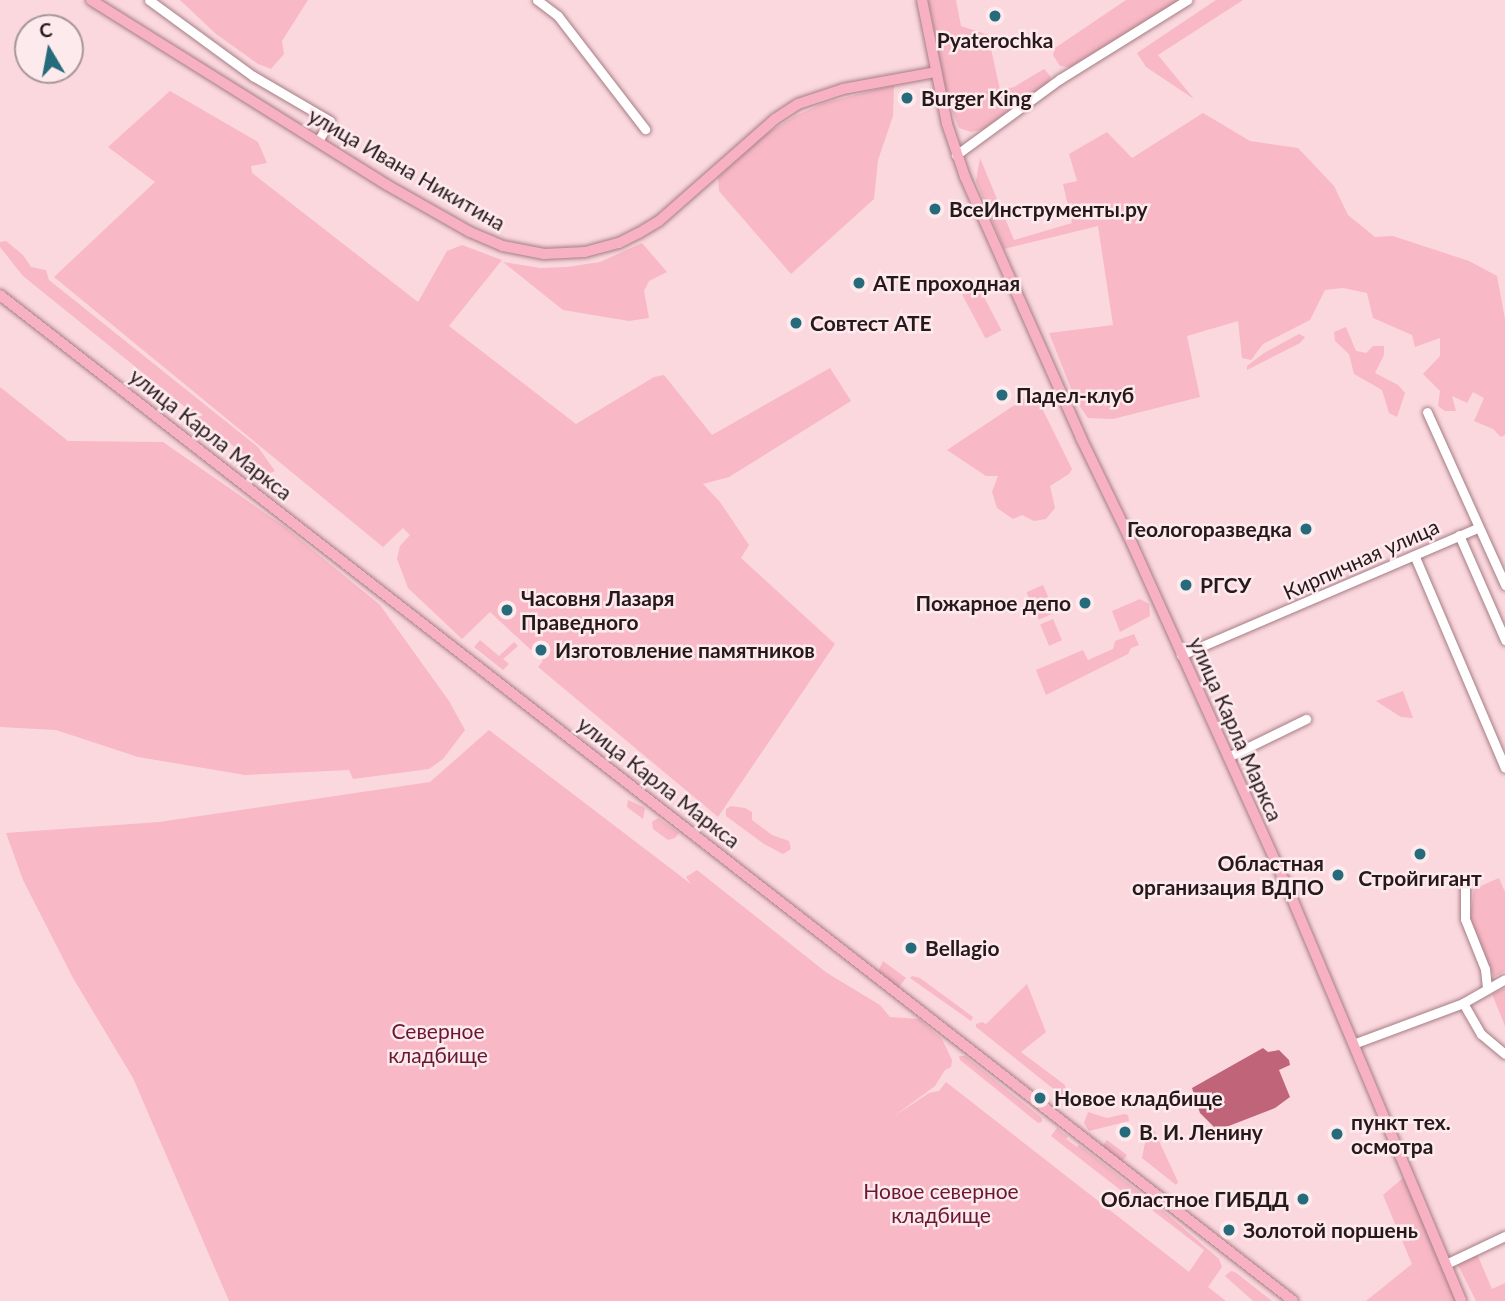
<!DOCTYPE html>
<meta charset="utf-8">
<style>
body{margin:0}
#map{position:relative;width:1505px;height:1301px;overflow:hidden;background:#fbd8de;font-family:Lato,sans-serif}
div>[style]{position:absolute}
[style*='--x']{left:calc(var(--x)*1px);top:calc(var(--y)*1px);width:calc(var(--w)*1px);rotate:calc(var(--a)*1deg)}
.green>*{inset:0;background:#f8b8c5;transform-origin:0 0}
.water>*{inset:0;background:#c0647a}
.roads{filter:drop-shadow(0 0 2px #a57d85) drop-shadow(0 0 2px #a57d85)}
.minor>*{height:9px;margin:-4.5px;padding:0 4.5px;transform-origin:4.5px;border-radius:4.5px;background:#fff}
.major>*{height:10px;margin:-5px;padding:0 5px;transform-origin:5px;border-radius:5px;background:#f7b1c2}
.dots>*{width:19px;height:19px;translate:-50% -50%;box-sizing:border-box;border:4px solid #fceaed;border-radius:50%}
span{translate:-50% -50%;white-space:nowrap;text-align:center;line-height:1.15;-webkit-text-stroke:5px #fceaed;paint-order:stroke}
.poi-label{font-size:21px;color:#27181b;font-weight:700}
.left{translate:0 -50%;text-align:left}
.right{translate:-100% -50%;text-align:right}
.street-label{font-size:21px;color:#27181b}
.park-label{font-size:21px;color:#6b1633}
.north{position:absolute;left:14px;top:14px;width:70px;height:70px;box-sizing:border-box;background:#fceaed;border:2px solid #a79699;border-radius:50%;rotate:350deg;font-size:19px;font-weight:700;line-height:28px;text-align:center;color:#27181b}
.north::after{content:'';display:block;margin:auto;width:24px;height:32px;background:#266b7b;clip-path:polygon(50% 0,100% 100%,50% 72%,0 100%)}
</style>
<div id="map">
<div class="green">
<i style="clip-path:polygon(180px 0,308px 0,282px 41px,284px 54px,271px 69px,258px 64px,216px 34px)"></i>
<i style="clip-path:polygon(928px 0,956px 0,961px 26px,988px 35px,1000px 90px,1014px 87px,1044px 69px,1051px 77px,1048px 83px,985px 129px,971px 132px,959px 128px,948px 101px)"></i>
<i style="clip-path:polygon(1126px 0,1180px 0,1074px 68px,1060px 66px,1053px 55px,1055px 48px)"></i>
<i style="clip-path:polygon(1216px 0,1243px 0,1158px 55px,1194px 99px,1146px 67px,1137px 53px)"></i>
<i style="clip-path:polygon(894px 85px,893px 116px,878px 160px,874px 199px,791px 274px,719px 191px,718px 177px,766px 134px,795px 116px,824px 103px)"></i>
<i style="clip-path:polygon(170px 91px,258px 142px,267px 163px,251px 166px,252px 173px,418px 302px,447px 251px,462px 245px,502px 260px,449px 326px,576px 424px,654px 377px,664px 375px,712px 435px,830px 368px,851px 401px,729px 477px,703px 484px,720px 502px,749px 545px,741px 558px,835px 644px,718px 817px,538px 667px,543px 661px,490px 612px,462px 639px,408px 588px,397px 559px,400px 546px,410px 535px,403px 528px,383px 547px,54px 277px,155px 182px,108px 147px)"></i>
<i style="clip-path:polygon(1203px 113px,1250px 141px,1298px 148px,1334px 186px,1348px 215px,1375px 237px,1393px 236px,1469px 261px,1497px 276px,1505px 319px,1505px 435px,1501px 437px,1493px 429px,1474px 421px,1484px 398px,1473px 392px,1467px 403px,1452px 396px,1456px 411px,1445px 411px,1438px 406px,1440px 391px,1423px 374px,1440px 356px,1440px 338px,1415px 347px,1412px 335px,1373px 318px,1367px 293px,1343px 288px,1325px 290px,1310px 320px,1263px 344px,1251px 360px,1242px 358px,1238px 321px,1187px 336px,1200px 397px,1113px 419px,1088px 418px,1076px 401px,1049px 333px,1113px 325px,1098px 226px,1004px 249px,976px 181px,980px 158px,1014px 240px,1072px 223px,1063px 184px,1077px 181px,1069px 154px,1107px 132px,1132px 158px)"></i>
<i style="clip-path:polygon(6px 241px,23px 255px,31px 267px,46px 270px,49px 280px,258px 447px,275px 471px,268px 474px,23px 276px,0 247px,0 242px)"></i>
<i style="clip-path:polygon(642px 243px,667px 272px,649px 281px,644px 291px,649px 318px,629px 321px,563px 310px,503px 262px,540px 268px,567px 267px,600px 262px)"></i>
<i style="left:978px;top:286px;width:50px;height:18px;rotate:62deg"></i>
<i style="clip-path:polygon(1346px 327px,1356px 351px,1366px 353px,1373px 346px,1384px 346px,1384px 355px,1375px 373px,1398px 385px,1405px 393px,1397px 417px,1389px 413px,1382px 390px,1354px 374px,1349px 354px,1335px 341px,1334px 332px)"></i>
<i style="clip-path:polygon(1299px 334px,1305px 337px,1300px 343px,1247px 370px,1247px 366px,1264px 353px)"></i>
<i style="clip-path:polygon(0 387px,68px 441px,163px 442px,285px 527px,380px 605px,449px 701px,465px 730px,443px 759px,429px 769px,353px 779px,349px 770px,245px 775px,138px 757px,56px 730px,0 727px)"></i>
<i style="clip-path:polygon(1034px 397px,1039px 402px,1072px 469px,1069px 474px,1050px 486px,1055px 508px,1046px 519px,1034px 521px,1022px 515px,1013px 519px,997px 508px,992px 492px,998px 476px,986px 476px,947px 450px,1025px 398px)"></i>
<i style="left:1043px;top:585px;width:30px;height:18px;rotate:66deg"></i>
<i style="clip-path:polygon(1140px 599px,1149px 604px,1150px 616px,1120px 632px,1112px 611px)"></i>
<i style="left:1053px;top:619px;width:23px;height:14px;rotate:67deg"></i>
<i style="clip-path:polygon(1134px 634px,1139px 645px,1131px 648px,1128px 654px,1046px 695px,1036px 670px,1083px 650px,1088px 660px,1113px 649px,1115px 641px)"></i>
<i style="clip-path:polygon(480px 640px,499px 656px,514px 642px,518px 646px,503px 659px,509px 664px,503px 670px,474px 647px)"></i>
<i style="clip-path:polygon(1403px 691px,1413px 718px,1401px 717px,1376px 701px)"></i>
<i style="clip-path:polygon(489px 730px,691px 884px,686px 877px,697px 870px,827px 973px,880px 1005px,890px 1017px,919px 1019px,942px 1039px,952px 1060px,951px 1067px,945px 1070px,935px 1086px,893px 1117px,929px 1093px,939px 1091px,946px 1082px,1189px 1272px,1204px 1250px,1135px 1197px,1132px 1199px,1051px 1136px,1057px 1128px,1068px 1137px,1066px 1139px,1077px 1147px,1079px 1145px,1167px 1214px,1219px 1259px,1222px 1267px,1208px 1287px,1226px 1301px,229px 1301px,133px 1078px,73px 978px,23px 880px,6px 833px,159px 822px,430px 782px)"></i>
<i style="clip-path:polygon(628px 800px,645px 808px,643px 819px,627px 807px)"></i>
<i style="clip-path:polygon(731px 806px,745px 808px,752px 812px,752px 820px,772px 835px,789px 841px,791px 849px,783px 854px,764px 844px,726px 816px,726px 809px)"></i>
<i style="clip-path:polygon(658px 818px,679px 833px,675px 838px,668px 840px,653px 829px,652px 822px)"></i>
<i style="clip-path:polygon(1499px 878px,1505px 892px,1505px 971px,1494px 977px,1470px 920px,1474px 889px)"></i>
<i style="clip-path:polygon(883px 961px,906px 978px,898px 988px,878px 972px)"></i>
<i style="clip-path:polygon(912px 976px,920px 978px,973px 1017px,971px 1021px,910px 978px)"></i>
<i style="clip-path:polygon(1027px 984px,1046px 1032px,1021px 1052px,1065px 1085px,1067px 1095px,1061px 1095px,976px 1027px,976px 1024px,982px 1022px,986px 1024px)"></i>
<i style="clip-path:polygon(1505px 988px,1505px 1026px,1492px 994px)"></i>
<i style="clip-path:polygon(959px 1056px,965px 1056px,1042px 1118px,1042px 1122px,1038px 1123px,960px 1060px)"></i>
<i style="clip-path:polygon(1088px 1112px,1107px 1118px,1124px 1114px,1128px 1115px,1129px 1121px,1089px 1131px,1084px 1123px)"></i>
<i style="clip-path:polygon(1154px 1130px,1178px 1182px,1176px 1185px,1142px 1158px,1146px 1138px,1149px 1132px)"></i>
<i style="left:1107px;top:1140px;width:25px;height:8px;rotate:37deg"></i>
<i style="clip-path:polygon(1403px 1178px,1460px 1301px,1366px 1301px,1412px 1264px,1383px 1195px)"></i>
<i style="clip-path:polygon(1477px 1254px,1492px 1289px,1505px 1283px,1505px 1301px,1476px 1301px,1457px 1263px)"></i>
<i style="clip-path:polygon(1231px 1271px,1235px 1272px,1272px 1301px,1253px 1301px,1225px 1276px)"></i>
</div>
<div class="water">
<i style="clip-path:polygon(1263px 1048px,1268px 1052px,1279px 1050px,1289px 1060px,1290px 1065px,1279px 1070px,1290px 1097px,1275px 1108px,1221px 1129px,1216px 1129px,1200px 1113px,1192px 1088px)"></i>
</div>
<div class="roads">
<div class="minor">
<i style="--x:149;--y:0;--w:129;--a:36.2"></i>
<i style="--x:253;--y:76;--w:89;--a:30.3"></i>
<i style="--x:330;--y:121;--w:23;--a:121"></i>
<i style="--x:537;--y:0;--w:26;--a:37"></i>
<i style="--x:558;--y:16;--w:143;--a:52.4"></i>
<i style="--x:956;--y:155;--w:129;--a:-36.2"></i>
<i style="--x:1060;--y:79;--w:150;--a:-31.9"></i>
<i style="--x:1427;--y:412;--w:190;--a:65.7"></i>
<i style="--x:1459;--y:535;--w:115;--a:66.3"></i>
<i style="--x:1415;--y:557;--w:229;--a:66.9"></i>
<i style="--x:1181;--y:655;--w:322;--a:-23.2"></i>
<i style="--x:1228;--y:757;--w:87;--a:-26"></i>
<i style="--x:1465;--y:887;--w:32;--a:90"></i>
<i style="--x:1465;--y:919;--w:54;--a:68.2"></i>
<i style="--x:1485;--y:969;--w:19;--a:84"></i>
<i style="--x:1463;--y:1003;--w:36;--a:60"></i>
<i style="--x:1481;--y:1034;--w:31;--a:40"></i>
<i style="--x:1353;--y:1044;--w:117;--a:-20.4"></i>
<i style="--x:1463;--y:1003;--w:48;--a:-29.7"></i>
<i style="--x:1446;--y:1264;--w:65;--a:-25.4"></i>
</div>
<div class="major">
<i style="--x:91;--y:0;--w:349;--a:32"></i>
<i style="--x:387;--y:185;--w:95;--a:29.5"></i>
<i style="--x:470;--y:232;--w:36;--a:23"></i>
<i style="--x:503;--y:246;--w:42;--a:11"></i>
<i style="--x:544;--y:254;--w:41;--a:-2.8"></i>
<i style="--x:585;--y:252;--w:35;--a:-15"></i>
<i style="--x:619;--y:243;--w:22;--a:-27"></i>
<i style="--x:639;--y:233;--w:23;--a:-31"></i>
<i style="--x:659;--y:221;--w:154;--a:-41.3"></i>
<i style="--x:775;--y:119;--w:27;--a:-33"></i>
<i style="--x:798;--y:104;--w:47;--a:-18.4"></i>
<i style="--x:843;--y:89;--w:95;--a:-10.4"></i>
<i style="--x:922;--y:0;--w:126;--a:78.6"></i>
<i style="--x:947;--y:124;--w:56;--a:71.2"></i>
<i style="--x:965;--y:177;--w:286;--a:66"></i>
<i style="--x:1081;--y:438;--w:110;--a:64.1"></i>
<i style="--x:1129;--y:537;--w:381;--a:65.7"></i>
<i style="--x:1286;--y:884;--w:452;--a:67.2"></i>
<i style="--x:0;--y:295;--w:1638;--a:37.88"></i>
</div>
</div>
<div class="dots">
<i style="left:995px;top:16px;background:#266b7b"></i>
<i style="left:907px;top:98px;background:#266b7b"></i>
<i style="left:935px;top:209px;background:#266b7b"></i>
<i style="left:859px;top:283px;background:#266b7b"></i>
<i style="left:796px;top:323px;background:#266b7b"></i>
<i style="left:1002px;top:395px;background:#266b7b"></i>
<i style="left:1306px;top:529px;background:#266b7b"></i>
<i style="left:1186px;top:585px;background:#266b7b"></i>
<i style="left:1085px;top:603px;background:#266b7b"></i>
<i style="left:507px;top:610px;background:#266b7b"></i>
<i style="left:541px;top:650px;background:#266b7b"></i>
<i style="left:1420px;top:854px;background:#266b7b"></i>
<i style="left:1338px;top:875px;background:#266b7b"></i>
<i style="left:911px;top:948px;background:#266b7b"></i>
<i style="left:1040px;top:1098px;background:#266b7b"></i>
<i style="left:1125px;top:1132px;background:#266b7b"></i>
<i style="left:1337px;top:1134px;background:#266b7b"></i>
<i style="left:1303px;top:1199px;background:#266b7b"></i>
<i style="left:1229px;top:1230px;background:#266b7b"></i>
</div>
<div class="poi-label">
<span style="left:995px;top:40px">Pyaterochka</span>
<span class="left" style="left:921px;top:98px">Burger King</span>
<span class="left" style="left:949px;top:209px">ВсеИнструменты.ру</span>
<span class="left" style="left:873px;top:283px">АТЕ проходная</span>
<span class="left" style="left:810px;top:323px">Совтест АТЕ</span>
<span class="left" style="left:1016px;top:395px">Падел-клуб</span>
<span class="right" style="left:1292px;top:529px">Геологоразведка</span>
<span class="left" style="left:1200px;top:585px">РГСУ</span>
<span class="left" style="left:521px;top:610px">Часовня Лазаря<br>Праведного</span>
<span class="right" style="left:1071px;top:603px">Пожарное депо</span>
<span class="left" style="left:555px;top:650px">Изготовление памятников</span>
<span class="right" style="left:1324px;top:875px">Областная<br>организация ВДПО</span>
<span style="left:1420px;top:878px">Стройгигант</span>
<span class="left" style="left:925px;top:948px">Bellagio</span>
<span class="left" style="left:1054px;top:1098px">Новое кладбище</span>
<span class="left" style="left:1351px;top:1134px">пункт тех.<br>осмотра</span>
<span class="left" style="left:1139px;top:1132px">В. И. Ленину</span>
<span class="right" style="left:1289px;top:1199px">Областное ГИБДД</span>
<span class="left" style="left:1243px;top:1230px">Золотой поршень</span>
</div>
<div class="street-label">
<span style="left:407px;top:169px;rotate:30deg">улица Ивана Никитина</span>
<span style="left:211px;top:434px;rotate:38deg">улица Карла Маркса</span>
<span style="left:1361px;top:559px;rotate:-24deg">Кирпичная улица</span>
<span style="left:1236px;top:729px;rotate:66deg">улица Карла Маркса</span>
<span style="left:659px;top:782px;rotate:38deg">улица Карла Маркса</span>
</div>
<div class="park-label">
<span style="left:438px;top:1043px">Северное<br>кладбище</span>
<span style="left:941px;top:1203px">Новое северное<br>кладбище</span>
</div>
<div class="north">С</div>
</div>
